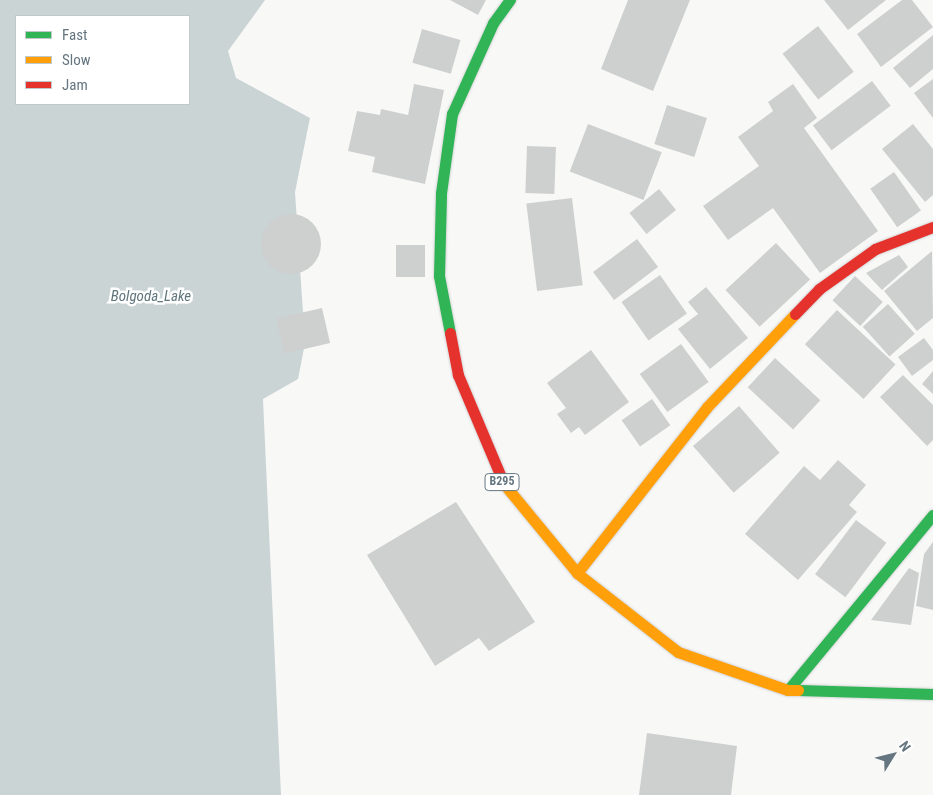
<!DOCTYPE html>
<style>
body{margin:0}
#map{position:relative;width:933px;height:795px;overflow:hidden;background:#f8f8f7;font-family:"Roboto Condensed",sans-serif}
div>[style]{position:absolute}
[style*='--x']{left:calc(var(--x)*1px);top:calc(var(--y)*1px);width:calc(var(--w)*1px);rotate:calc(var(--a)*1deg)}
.water>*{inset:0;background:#cad4d5}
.building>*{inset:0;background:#ced0d0;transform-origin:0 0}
.round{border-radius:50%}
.roads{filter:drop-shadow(0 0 1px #d3d4d5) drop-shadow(0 0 1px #d3d4d5)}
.fast>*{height:11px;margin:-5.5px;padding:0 5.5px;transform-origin:5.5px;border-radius:5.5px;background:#30b455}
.slow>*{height:11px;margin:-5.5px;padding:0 5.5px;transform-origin:5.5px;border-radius:5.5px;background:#ff9f0a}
.jam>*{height:11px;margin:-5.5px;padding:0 5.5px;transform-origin:5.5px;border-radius:5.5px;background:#e5322d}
span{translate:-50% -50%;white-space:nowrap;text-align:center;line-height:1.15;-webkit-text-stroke:5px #fff;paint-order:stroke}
.shield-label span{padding:1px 4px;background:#fff;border:1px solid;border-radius:4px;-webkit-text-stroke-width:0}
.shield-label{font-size:12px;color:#657680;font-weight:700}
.water-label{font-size:15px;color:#5f757b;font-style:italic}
.legend{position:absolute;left:15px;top:15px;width:175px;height:90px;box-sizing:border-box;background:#fff;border:1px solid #c1c8cc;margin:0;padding:6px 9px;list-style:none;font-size:15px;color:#657680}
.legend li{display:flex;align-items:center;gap:10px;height:25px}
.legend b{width:25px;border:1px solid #c1c8cc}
.north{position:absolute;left:868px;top:730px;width:50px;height:50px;-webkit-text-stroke:4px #fff;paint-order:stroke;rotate:54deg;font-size:14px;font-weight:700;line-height:20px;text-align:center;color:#657680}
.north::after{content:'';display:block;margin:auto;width:18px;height:22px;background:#657680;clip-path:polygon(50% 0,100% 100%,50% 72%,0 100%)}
</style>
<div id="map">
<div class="water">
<i style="clip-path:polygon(evenodd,0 0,265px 0,228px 51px,236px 78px,310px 118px,295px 192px,305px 343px,298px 379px,263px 399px,281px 795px,0 795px,0 0,16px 16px,189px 16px,189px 104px,16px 104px,16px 16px)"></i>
</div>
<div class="building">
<i style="clip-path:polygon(450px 0,486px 0,478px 15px)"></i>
<i style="clip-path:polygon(628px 0,690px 0,653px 91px,601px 69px)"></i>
<i style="clip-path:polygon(824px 0,886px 0,848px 30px)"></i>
<i style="clip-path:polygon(902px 0,912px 0,933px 27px,881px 67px,857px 34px)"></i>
<i style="left:818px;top:26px;width:58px;height:45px;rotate:52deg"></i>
<i style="left:422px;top:29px;width:40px;height:35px;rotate:16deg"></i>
<i style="clip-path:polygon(933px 35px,933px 69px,910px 88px,893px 68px)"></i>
<i style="clip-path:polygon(933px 79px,933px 118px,914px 93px)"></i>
<i style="left:872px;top:81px;width:31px;height:74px;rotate:53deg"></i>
<i style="clip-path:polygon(414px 84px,444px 90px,425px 184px,372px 172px,375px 157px,348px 151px,357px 111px,380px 115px,381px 109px,408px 115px)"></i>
<i style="clip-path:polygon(793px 84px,817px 118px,804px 128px,878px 231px,820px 273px,773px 208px,728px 240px,703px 206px,759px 166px,738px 137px,773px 111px,768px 102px)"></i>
<i style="left:667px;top:105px;width:42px;height:41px;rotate:18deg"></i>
<i style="left:588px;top:124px;width:79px;height:51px;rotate:21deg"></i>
<i style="clip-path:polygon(913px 124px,933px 149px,933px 195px,925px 202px,882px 149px)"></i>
<i style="left:527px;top:146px;width:29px;height:47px;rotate:2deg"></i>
<i style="left:894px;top:172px;width:47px;height:29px;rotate:55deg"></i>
<i style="left:659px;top:189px;width:27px;height:38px;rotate:51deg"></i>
<i style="left:572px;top:198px;width:88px;height:46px;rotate:83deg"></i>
<i class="round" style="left:261px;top:214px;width:60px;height:60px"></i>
<i style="left:637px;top:239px;width:35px;height:55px;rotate:53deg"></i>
<i style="left:776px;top:243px;width:50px;height:69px;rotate:47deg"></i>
<i style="left:396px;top:245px;width:29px;height:32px"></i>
<i style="clip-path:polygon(932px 251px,933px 318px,917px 331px,884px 291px)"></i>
<i style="clip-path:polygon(899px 255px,908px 267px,882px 290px,866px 273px)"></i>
<i style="left:660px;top:275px;width:47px;height:47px;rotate:55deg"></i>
<i style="left:855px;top:276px;width:38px;height:33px;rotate:43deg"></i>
<i style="clip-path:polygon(706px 287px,748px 338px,710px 369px,678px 329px,698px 314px,688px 302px)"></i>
<i style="left:888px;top:304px;width:40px;height:34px;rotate:48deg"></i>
<i style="left:322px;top:308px;width:36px;height:47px;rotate:77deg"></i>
<i style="left:837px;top:310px;width:80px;height:47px;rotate:43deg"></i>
<i style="clip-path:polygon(924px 338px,933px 350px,933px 360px,912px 376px,898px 357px)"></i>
<i style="left:681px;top:344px;width:47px;height:51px;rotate:54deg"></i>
<i style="clip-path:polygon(591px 350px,629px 402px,585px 435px,579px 427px,571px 433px,557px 414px,566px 408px,547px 383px)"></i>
<i style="left:775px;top:358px;width:62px;height:40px;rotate:43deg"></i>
<i style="clip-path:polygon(933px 371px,933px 394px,922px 384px)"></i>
<i style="clip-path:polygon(903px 375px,933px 405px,933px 440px,927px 446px,880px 397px)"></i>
<i style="left:652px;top:399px;width:32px;height:37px;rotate:55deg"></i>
<i style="left:739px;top:406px;width:62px;height:61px;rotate:49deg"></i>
<i style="clip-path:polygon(838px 460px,866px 485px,849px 505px,857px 512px,798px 580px,745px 534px,804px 466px,820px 480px)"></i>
<i style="clip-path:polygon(456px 502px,535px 622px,489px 651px,479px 638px,435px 666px,367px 555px)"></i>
<i style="left:856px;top:520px;width:38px;height:68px;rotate:37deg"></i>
<i style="clip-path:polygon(933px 542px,933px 610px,916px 606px,924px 554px)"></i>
<i style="clip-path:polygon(909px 568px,919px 573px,911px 625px,871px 620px)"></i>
<i style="clip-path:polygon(647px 733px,737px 746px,731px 795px,639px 795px)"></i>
</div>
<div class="roads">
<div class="fast">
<i style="--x:450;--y:333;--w:58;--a:-100.9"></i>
<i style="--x:439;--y:276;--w:83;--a:-88.6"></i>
<i style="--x:441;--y:193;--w:80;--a:-82.1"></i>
<i style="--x:452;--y:114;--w:100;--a:-65.7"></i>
<i style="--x:493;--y:23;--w:29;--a:-54"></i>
<i style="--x:788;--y:690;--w:227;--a:-50.4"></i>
<i style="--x:798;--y:690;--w:135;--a:1.7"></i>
</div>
<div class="slow">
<i style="--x:504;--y:484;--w:115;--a:50.6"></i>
<i style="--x:577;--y:573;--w:128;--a:38"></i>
<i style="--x:678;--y:652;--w:116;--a:19.1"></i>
<i style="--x:788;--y:690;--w:10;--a:0"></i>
<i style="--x:577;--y:573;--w:211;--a:-51.9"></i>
<i style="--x:707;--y:407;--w:128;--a:-46.6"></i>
</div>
<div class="jam">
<i style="--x:795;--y:314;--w:35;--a:-46"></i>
<i style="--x:819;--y:289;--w:69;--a:-35.5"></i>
<i style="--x:875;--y:249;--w:62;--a:-20.8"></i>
<i style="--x:450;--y:333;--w:43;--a:79.2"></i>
<i style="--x:458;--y:375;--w:118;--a:67.1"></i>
</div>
</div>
<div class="shield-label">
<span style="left:502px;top:482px">B295</span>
</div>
<div class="water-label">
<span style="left:151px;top:297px">Bolgoda_Lake</span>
</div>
<ul class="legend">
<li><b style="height:6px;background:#30b455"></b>Fast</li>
<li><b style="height:6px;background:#ff9f0a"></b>Slow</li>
<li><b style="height:6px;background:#e5322d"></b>Jam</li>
</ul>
<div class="north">N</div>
</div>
